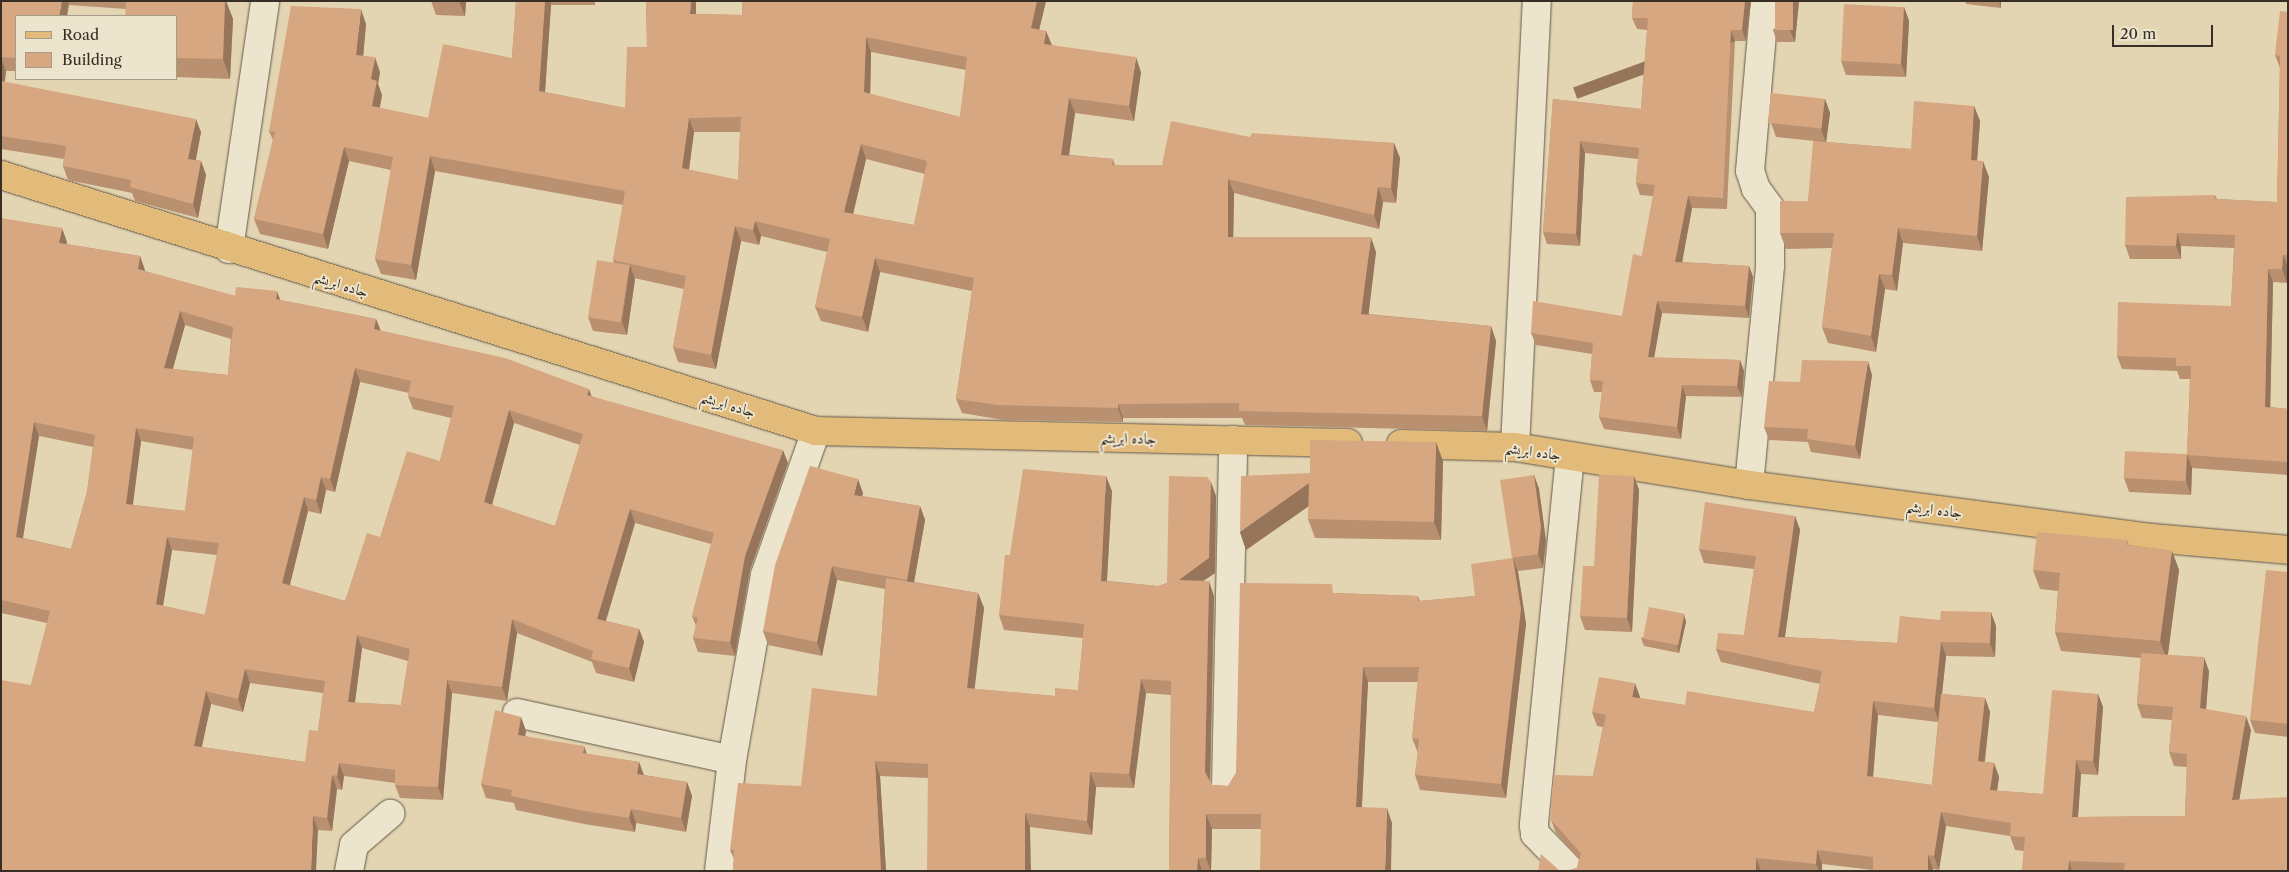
<!DOCTYPE html>
<meta charset="utf-8">
<style>
body{margin:0}
#map{position:relative;width:2289px;height:872px;overflow:hidden;background:#e4d5b2;font-family:"Libre Caslon Text",Amiri,serif}
div>[style]{position:absolute}
[style*='--x']{left:calc(var(--x)*1px);top:calc(var(--y)*1px);width:calc(var(--w)*1px);rotate:calc(var(--a)*1deg)}
.roads{filter:drop-shadow(0 0 1px #625848) drop-shadow(0 0 1px #625848)}
.minor>*{height:28px;margin:-14px;padding:0 14px;transform-origin:14px;border-radius:14px;background:#ede4cd}
.major>*{height:28px;margin:-14px;padding:0 14px;transform-origin:14px;border-radius:14px;background:#e2ba79}
.wall>*{inset:0;background:#b99070}
.shaded-wall>*{inset:0;background:#96755b;transform-origin:0 0}
.building>*{inset:0;background:#d7a782;transform-origin:0 0}
span{translate:-50% -50%;white-space:nowrap;text-align:center;line-height:1.15;-webkit-text-stroke:4px #ede4cd;paint-order:stroke}
.street-label{font-size:15px;color:#372e25}
.frame{position:absolute;inset:0;border:2px solid #372e25;pointer-events:none}
.legend{position:absolute;left:15px;top:15px;width:162px;height:65px;box-sizing:border-box;background:#ede4cd;border:1px solid #a49b8a;margin:0;padding:6px 9px;list-style:none;font-size:15px;color:#372e25}
.legend li{display:flex;align-items:center;gap:10px;height:25px}
.legend b{width:25px;border:1px solid #a49b8a}
.scale{position:absolute;left:2112px;top:25px;width:101px;height:22px;box-sizing:border-box;border:2px solid #372e25;border-top:0;padding-left:6px;font-size:15px;line-height:18px;white-space:nowrap;color:#372e25;-webkit-text-stroke:4px #ede4cd;paint-order:stroke}
</style>
<div id="map">
<div class="roads">
<div class="minor">
<i style="--x:229;--y:249;--w:251;--a:-81.7"></i>
<i style="--x:1515;--y:447;--w:447;--a:-87.2"></i>
<i style="--x:1570;--y:456;--w:371;--a:95.6"></i>
<i style="--x:1534;--y:825;--w:9;--a:84"></i>
<i style="--x:1535;--y:834;--w:52;--a:45.8"></i>
<i style="--x:1749;--y:485;--w:221;--a:-84.5"></i>
<i style="--x:1770;--y:265;--w:57;--a:-90"></i>
<i style="--x:1770;--y:208;--w:24;--a:-126"></i>
<i style="--x:1756;--y:189;--w:19;--a:-108"></i>
<i style="--x:1750;--y:171;--w:171;--a:-85"></i>
<i style="--x:517;--y:713;--w:220;--a:12.3"></i>
<i style="--x:1226;--y:787;--w:347;--a:-88.8"></i>
<i style="--x:349;--y:871;--w:26;--a:-79"></i>
<i style="--x:354;--y:845;--w:48;--a:-40.7"></i>
<i style="--x:719;--y:871;--w:112;--a:-83.3"></i>
<i style="--x:732;--y:760;--w:188;--a:-79.9"></i>
<i style="--x:765;--y:575;--w:153;--a:-70.5"></i>
</div>
<div class="major">
<i style="--x:1;--y:175;--w:854;--a:17.44"></i>
<i style="--x:816;--y:431;--w:532;--a:1.29"></i>
<i style="--x:1401;--y:444;--w:114;--a:1.5"></i>
<i style="--x:1515;--y:447;--w:237;--a:9.2"></i>
<i style="--x:1749;--y:485;--w:406;--a:7.5"></i>
<i style="--x:2152;--y:538;--w:137;--a:5"></i>
</div>
</div>
<div class="wall">
<i style="clip-path:polygon(1px 1px,226px 1px,233px 19px,230px 79px,176px 77px,176px 16px,126px 9px,69px 5px,16px 16px,16px 71px,6px 71px,5px 82px,201px 132px,196px 160px,201px 161px,206px 175px,198px 218px,135px 201px,132px 193px,68px 180px,63px 166px,64px 159px,1px 149px)"></i>
<i style="clip-path:polygon(431px 1px,466px 1px,465px 16px,436px 15px)"></i>
<i style="clip-path:polygon(evenodd,516px 1px,595px 1px,595px 5px,551px 5px,545px 92px,625px 108px,647px 47px,646px 1px,696px 1px,696px 14px,742px 15px,742px 1px,1046px 1px,1039px 30px,1046px 31px,1052px 45px,1141px 72px,1134px 121px,1075px 113px,1069px 155px,1113px 159px,1115px 165px,1162px 165px,1250px 137px,1394px 143px,1400px 158px,1396px 203px,1383px 202px,1379px 229px,1234px 193px,1233px 237px,1376px 252px,1368px 314px,1491px 326px,1496px 341px,1487px 431px,1245px 425px,1242px 418px,1123px 418px,1123px 422px,1003px 420px,962px 413px,956px 399px,972px 291px,880px 272px,868px 332px,821px 321px,815px 307px,827px 252px,761px 236px,759px 245px,741px 241px,716px 369px,678px 362px,673px 347px,684px 289px,634px 278px,635px 279px,627px 335px,593px 331px,588px 317px,614px 263px,613px 260px,623px 205px,435px 171px,416px 280px,381px 274px,375px 259px,391px 170px,349px 161px,328px 249px,260px 234px,254px 219px,273px 140px,269px 131px,366px 24px,363px 56px,380px 72px,378px 84px,382px 95px,380px 108px,428px 118px,512px 58px,516px 1px,871px 52px,966px 70px,960px 117px,870px 94px,871px 52px,516px 1px,694px 132px,740px 132px,738px 180px,689px 170px,694px 132px,516px 1px,866px 159px,925px 174px,914px 225px,853px 214px,866px 159px)"></i>
<i style="clip-path:polygon(1633px 1px,1751px 1px,1746px 41px,1735px 41px,1727px 209px,1692px 208px,1682px 262px,1749px 266px,1753px 277px,1749px 318px,1662px 313px,1654px 358px,1740px 360px,1744px 371px,1742px 397px,1686px 396px,1681px 439px,1604px 429px,1599px 417px,1602px 392px,1594px 392px,1590px 380px,1592px 354px,1536px 345px,1531px 333px,1622px 316px,1642px 256px,1653px 196px,1640px 195px,1636px 183px,1638px 159px,1585px 153px,1580px 246px,1547px 244px,1543px 232px,1553px 99px,1641px 109px,1647px 30px,1637px 29px,1632px 18px)"></i>
<i style="clip-path:polygon(1799px 1px,1795px 42px,1777px 42px,1773px 30px)"></i>
<i style="clip-path:polygon(1965px 1px,2001px 1px,2001px 8px,1966px 4px)"></i>
<i style="clip-path:polygon(1904px 7px,1909px 21px,1906px 77px,1846px 75px,1841px 61px)"></i>
<i style="clip-path:polygon(2288px 12px,2288px 273px,2287px 283px,2273px 282px,2270px 407px,2288px 409px,2288px 475px,2192px 468px,2191px 495px,2129px 492px,2124px 478px,2187px 454px,2190px 379px,2180px 379px,2177px 371px,2122px 369px,2117px 356px,2231px 306px,2234px 248px,2181px 246px,2181px 259px,2130px 259px,2125px 245px,2215px 195px,2217px 199px,2277px 202px,2280px 68px,2275px 55px)"></i>
<i style="clip-path:polygon(1825px 99px,1830px 113px,1826px 142px,1911px 149px,1974px 106px,1980px 121px,1977px 161px,1989px 177px,1982px 251px,1903px 243px,1897px 291px,1885px 289px,1876px 352px,1828px 343px,1822px 327px,1832px 248px,1786px 249px,1780px 233px,1808px 201px,1815px 141px,1776px 137px,1771px 123px)"></i>
<i style="clip-path:polygon(evenodd,1px 218px,67px 242px,66px 244px,140px 256px,144px 271px,235px 296px,280px 300px,376px 319px,381px 331px,591px 396px,788px 463px,750px 570px,735px 656px,698px 652px,693px 638px,696px 626px,692px 616px,711px 544px,635px 523px,606px 621px,639px 629px,644px 642px,634px 682px,596px 673px,592px 662px,517px 633px,507px 701px,452px 693px,443px 800px,400px 798px,395px 785px,395px 783px,344px 776px,342px 790px,337px 789px,332px 831px,318px 830px,31px 685px,47px 623px,1px 613px,1px 218px,185px 325px,231px 339px,228px 375px,173px 369px,185px 325px,1px 218px,360px 382px,409px 393px,408px 396px,413px 409px,451px 418px,440px 461px,380px 537px,345px 601px,290px 585px,308px 511px,321px 514px,326px 490px,335px 492px,360px 382px,1px 218px,514px 423px,580px 445px,555px 526px,492px 505px,514px 423px,1px 218px,39px 436px,93px 447px,87px 492px,71px 549px,23px 538px,39px 436px,1px 218px,141px 441px,193px 450px,185px 511px,133px 505px,141px 441px,1px 218px,172px 550px,217px 555px,205px 615px,163px 606px,172px 550px,1px 218px,362px 648px,408px 661px,401px 705px,355px 703px,362px 648px,1px 218px,250px 683px,323px 693px,318px 731px,305px 762px,202px 747px,211px 704px,243px 712px,250px 683px)"></i>
<i style="clip-path:polygon(1872px 375px,1860px 459px,1811px 452px,1808px 442px,1769px 440px,1764px 427px)"></i>
<i style="clip-path:polygon(1443px 461px,1441px 540px,1315px 538px,1308px 519px,1309px 506px,1246px 550px,1240px 532px,1310px 473px)"></i>
<i style="clip-path:polygon(1534px 475px,1539px 489px,1546px 541px,1543px 568px,1518px 571px,1526px 624px,1506px 798px,1420px 790px,1415px 775px,1418px 753px,1412px 738px,1418px 682px,1368px 682px,1362px 808px,1392px 823px,1261px 829px,1212px 829px,1211px 871px,1169px 871px,1171px 695px,1146px 693px,1134px 788px,1096px 787px,1092px 835px,1030px 827px,928px 778px,880px 776px,886px 871px,733px 871px,734px 859px,730px 850px,801px 786px,877px 696px,885px 589px,837px 580px,822px 656px,768px 645px,763px 631px,863px 493px,862px 496px,920px 506px,925px 520px,914px 582px,978px 593px,984px 608px,974px 689px,1055px 696px,1078px 690px,1083px 638px,1004px 630px,999px 615px,1010px 555px,1112px 491px,1107px 581px,1158px 586px,1167px 583px,1216px 496px,1215px 573px,1203px 581px,1214px 596px,1210px 782px,1212px 785px,1228px 786px,1236px 773px,1336px 593px,1418px 596px,1420px 601px,1475px 596px,1512px 558px)"></i>
<i style="clip-path:polygon(1634px 476px,1639px 490px,1632px 632px,1585px 630px,1580px 616px,1594px 566px)"></i>
<i style="clip-path:polygon(evenodd,1795px 516px,1800px 530px,1785px 637px,1897px 643px,1996px 626px,1995px 657px,1946px 656px,1942px 694px,1985px 698px,1990px 712px,1985px 762px,1994px 763px,1999px 777px,1997px 791px,2043px 794px,2098px 694px,2103px 707px,2098px 775px,2081px 774px,2078px 817px,2185px 816px,2187px 767px,2174px 766px,2169px 752px,2172px 720px,2142px 718px,2137px 704px,2141px 658px,2061px 651px,2055px 632px,2058px 591px,2040px 589px,2033px 570px,2127px 540px,2129px 545px,2172px 551px,2179px 570px,2168px 655px,2209px 671px,2206px 709px,2251px 730px,2239px 800px,2288px 871px,2022px 871px,2024px 851px,2015px 850px,2010px 836px,1946px 826px,1939px 870px,1933px 869px,1873px 870px,1822px 864px,1822px 871px,1566px 871px,1577px 868px,1579px 859px,1556px 833px,1551px 820px,1593px 776px,1603px 727px,1597px 726px,1592px 712px,1640px 697px,1639px 698px,1685px 705px,1814px 712px,1820px 684px,1721px 662px,1716px 649px,1744px 635px,1754px 569px,1704px 563px,1699px 549px,1795px 516px,1878px 715px,1938px 722px,1932px 785px,1873px 777px,1878px 715px)"></i>
<i style="clip-path:polygon(2288px 572px,2288px 737px,2255px 733px,2250px 720px)"></i>
<i style="clip-path:polygon(1686px 622px,1679px 653px,1644px 646px,1641px 638px)"></i>
<i style="clip-path:polygon(521px 717px,526px 731px,525px 736px,587px 754px,639px 762px,644px 775px,687px 782px,692px 796px,686px 832px,636px 823px,635px 832px,584px 824px,516px 810px,514px 803px,486px 798px,481px 784px)"></i>
</div>
<div class="shaded-wall">
<i style="clip-path:polygon(62px 1px,68px 1px,69px 5px,67px 16px,59px 16px)"></i>
<i style="clip-path:polygon(225px 1px,226px 1px,233px 19px,230px 79px,223px 59px)"></i>
<i style="clip-path:polygon(459px 1px,466px 1px,465px 16px)"></i>
<i style="clip-path:polygon(545px 1px,550px 1px,551px 5px,544px 106px,539px 91px)"></i>
<i style="clip-path:polygon(691px 1px,696px 1px,696px 28px,690px 14px)"></i>
<i style="clip-path:polygon(1037px 1px,1046px 1px,1036px 43px,1031px 28px)"></i>
<i style="clip-path:polygon(1745px 1px,1751px 1px,1746px 41px,1742px 30px)"></i>
<i style="clip-path:polygon(1793px 1px,1799px 1px,1795px 42px,1790px 31px)"></i>
<i style="clip-path:polygon(1999px 1px,2001px 1px,2001px 8px)"></i>
<i style="clip-path:polygon(1904px 7px,1909px 21px,1906px 77px,1901px 63px)"></i>
<i style="clip-path:polygon(361px 9px,366px 24px,362px 70px,356px 55px)"></i>
<i style="left:1731px;top:30px;width:12px;height:168px;rotate:70deg"></i>
<i style="clip-path:polygon(1046px 31px,1052px 46px,1044px 44px)"></i>
<i style="clip-path:polygon(866px 37px,871px 52px,870px 107px,864px 92px)"></i>
<i style="clip-path:polygon(375px 57px,380px 72px,378px 84px,382px 95px,377px 121px,372px 106px,371px 79px)"></i>
<i style="clip-path:polygon(1136px 57px,1141px 72px,1134px 121px,1129px 106px)"></i>
<i style="clip-path:polygon(1px 58px,6px 71px,3px 94px,1px 89px)"></i>
<i style="clip-path:polygon(1069px 98px,1075px 113px,1067px 169px,1061px 155px)"></i>
<i style="clip-path:polygon(1825px 99px,1830px 113px,1826px 143px,1821px 129px)"></i>
<i style="clip-path:polygon(1974px 106px,1980px 121px,1976px 176px,1971px 160px)"></i>
<i style="clip-path:polygon(689px 118px,694px 132px,687px 183px,682px 168px)"></i>
<i style="clip-path:polygon(196px 119px,201px 132px,193px 173px,188px 159px)"></i>
<i style="clip-path:polygon(1580px 141px,1585px 153px,1580px 246px,1576px 234px)"></i>
<i style="clip-path:polygon(1394px 143px,1400px 158px,1396px 203px,1391px 188px)"></i>
<i style="clip-path:polygon(861px 144px,866px 159px,850px 227px,844px 212px)"></i>
<i style="clip-path:polygon(344px 147px,349px 161px,328px 249px,323px 234px)"></i>
<i style="clip-path:polygon(430px 156px,435px 171px,416px 280px,411px 265px)"></i>
<i style="clip-path:polygon(201px 161px,206px 175px,198px 218px,193px 204px)"></i>
<i style="clip-path:polygon(1983px 161px,1989px 177px,1982px 251px,1977px 236px)"></i>
<i style="clip-path:polygon(1228px 179px,1234px 193px,1233px 252px,1228px 237px)"></i>
<i style="clip-path:polygon(1378px 187px,1383px 202px,1379px 229px,1374px 215px)"></i>
<i style="clip-path:polygon(1688px 196px,1692px 208px,1680px 274px,1675px 262px)"></i>
<i style="clip-path:polygon(755px 221px,761px 236px,759px 245px,753px 230px)"></i>
<i style="clip-path:polygon(735px 226px,741px 241px,716px 369px,711px 355px)"></i>
<i style="clip-path:polygon(62px 228px,67px 242px,64px 257px,59px 243px)"></i>
<i style="clip-path:polygon(1898px 228px,1903px 243px,1897px 291px,1892px 275px)"></i>
<i style="clip-path:polygon(2177px 233px,2181px 246px,2181px 259px,2176px 246px)"></i>
<i style="clip-path:polygon(1371px 237px,1376px 252px,1367px 328px,1361px 314px)"></i>
<i style="clip-path:polygon(2283px 255px,2288px 267px,2287px 283px,2282px 269px)"></i>
<i style="clip-path:polygon(140px 256px,145px 270px,143px 282px,138px 269px)"></i>
<i style="clip-path:polygon(875px 258px,880px 272px,868px 332px,862px 317px)"></i>
<i style="clip-path:polygon(630px 265px,635px 279px,627px 335px,622px 321px)"></i>
<i style="clip-path:polygon(1749px 266px,1753px 277px,1749px 318px,1745px 306px)"></i>
<i style="clip-path:polygon(2268px 269px,2273px 282px,2270px 420px,2265px 407px)"></i>
<i style="clip-path:polygon(1879px 274px,1885px 289px,1876px 352px,1871px 336px)"></i>
<i style="clip-path:polygon(277px 291px,282px 305px,276px 299px)"></i>
<i style="clip-path:polygon(1657px 301px,1662px 313px,1652px 369px,1648px 357px)"></i>
<i style="clip-path:polygon(180px 311px,185px 325px,169px 382px,164px 368px)"></i>
<i style="clip-path:polygon(376px 319px,381px 332px,374px 329px)"></i>
<i style="clip-path:polygon(1491px 326px,1496px 341px,1487px 431px,1482px 416px)"></i>
<i style="clip-path:polygon(1740px 360px,1744px 371px,1742px 397px,1737px 386px)"></i>
<i style="clip-path:polygon(1868px 361px,1872px 375px,1860px 459px,1855px 446px)"></i>
<i style="clip-path:polygon(355px 368px,360px 382px,335px 492px,330px 479px)"></i>
<i style="clip-path:polygon(1682px 385px,1686px 396px,1681px 439px,1677px 427px)"></i>
<i style="clip-path:polygon(589px 389px,594px 403px,587px 395px)"></i>
<i style="clip-path:polygon(1118px 404px,1123px 418px,1123px 422px,1118px 408px)"></i>
<i style="clip-path:polygon(509px 410px,514px 423px,489px 516px,484px 502px)"></i>
<i style="clip-path:polygon(34px 422px,39px 436px,21px 550px,16px 537px)"></i>
<i style="clip-path:polygon(136px 428px,141px 441px,131px 518px,126px 504px)"></i>
<i style="clip-path:polygon(1436px 442px,1443px 461px,1441px 540px,1434px 522px)"></i>
<i style="clip-path:polygon(783px 450px,788px 463px,750px 570px,735px 656px,730px 642px,745px 556px)"></i>
<i style="clip-path:polygon(2187px 454px,2192px 468px,2191px 495px,2186px 481px)"></i>
<i style="clip-path:polygon(1534px 475px,1539px 489px,1546px 541px,1543px 568px,1538px 554px)"></i>
<i style="clip-path:polygon(1106px 476px,1112px 491px,1106px 595px,1101px 581px)"></i>
<i style="clip-path:polygon(1634px 476px,1639px 490px,1632px 632px,1627px 618px)"></i>
<i style="clip-path:polygon(321px 477px,326px 490px,321px 514px,316px 500px)"></i>
<i style="clip-path:polygon(858px 479px,863px 493px,859px 509px,854px 495px)"></i>
<i style="clip-path:polygon(1211px 482px,1216px 496px,1215px 573px,1184px 594px,1179px 580px)"></i>
<i style="clip-path:polygon(1309px 483px,1316px 501px,1246px 550px,1240px 532px)"></i>
<i style="clip-path:polygon(304px 497px,308px 511px,287px 596px,282px 583px)"></i>
<i style="clip-path:polygon(920px 506px,925px 520px,912px 594px,907px 580px)"></i>
<i style="clip-path:polygon(630px 509px,635px 523px,602px 633px,597px 619px)"></i>
<i style="clip-path:polygon(1795px 516px,1800px 530px,1783px 650px,1778px 637px)"></i>
<i style="clip-path:polygon(167px 537px,172px 550px,161px 618px,156px 604px)"></i>
<i style="clip-path:polygon(2172px 551px,2179px 570px,2167px 660px,2160px 641px)"></i>
<i style="clip-path:polygon(1513px 558px,1518px 572px,1526px 624px,1506px 798px,1501px 784px)"></i>
<i style="clip-path:polygon(832px 566px,837px 580px,822px 656px,817px 642px)"></i>
<i style="clip-path:polygon(1209px 581px,1214px 596px,1210px 787px,1205px 772px)"></i>
<i style="clip-path:polygon(978px 593px,984px 608px,973px 703px,967px 688px)"></i>
<i style="clip-path:polygon(1991px 612px,1996px 626px,1995px 657px,1990px 643px)"></i>
<i style="clip-path:polygon(1684px 614px,1686px 622px,1679px 653px,1677px 646px)"></i>
<i style="clip-path:polygon(512px 619px,517px 633px,507px 701px,502px 687px)"></i>
<i style="clip-path:polygon(639px 629px,644px 642px,634px 682px,629px 668px)"></i>
<i style="clip-path:polygon(357px 635px,362px 648px,353px 716px,348px 702px)"></i>
<i style="clip-path:polygon(1941px 642px,1946px 656px,1939px 722px,1934px 708px)"></i>
<i style="clip-path:polygon(2204px 657px,2209px 671px,2205px 722px,2200px 708px)"></i>
<i style="clip-path:polygon(1363px 667px,1368px 682px,1361px 822px,1356px 807px)"></i>
<i style="clip-path:polygon(245px 669px,250px 683px,243px 712px,238px 699px)"></i>
<i style="clip-path:polygon(1141px 679px,1146px 693px,1134px 788px,1129px 774px)"></i>
<i style="clip-path:polygon(447px 680px,452px 693px,443px 800px,438px 787px)"></i>
<i style="clip-path:polygon(1635px 683px,1640px 697px,1637px 710px,1632px 697px)"></i>
<i style="clip-path:polygon(206px 691px,211px 704px,199px 759px,194px 746px)"></i>
<i style="clip-path:polygon(2098px 694px,2103px 707px,2098px 775px,2093px 761px)"></i>
<i style="clip-path:polygon(1985px 698px,1990px 712px,1983px 775px,1978px 761px)"></i>
<i style="clip-path:polygon(1873px 701px,1878px 715px,1872px 790px,1867px 776px)"></i>
<i style="clip-path:polygon(2246px 716px,2251px 730px,2237px 814px,2232px 800px)"></i>
<i style="clip-path:polygon(521px 717px,526px 731px,523px 749px,518px 735px)"></i>
<i style="clip-path:polygon(584px 746px,589px 760px,583px 753px)"></i>
<i style="clip-path:polygon(2076px 760px,2081px 774px,2077px 831px,2072px 817px)"></i>
<i style="clip-path:polygon(875px 761px,880px 776px,886px 871px,881px 871px)"></i>
<i style="clip-path:polygon(639px 762px,644px 776px,637px 774px)"></i>
<i style="clip-path:polygon(339px 763px,344px 776px,342px 790px,337px 776px)"></i>
<i style="clip-path:polygon(1994px 763px,1999px 777px,1995px 804px,1990px 790px)"></i>
<i style="clip-path:polygon(1090px 772px,1096px 787px,1092px 835px,1087px 821px)"></i>
<i style="clip-path:polygon(332px 775px,337px 789px,332px 831px,327px 818px)"></i>
<i style="clip-path:polygon(687px 782px,692px 796px,686px 832px,681px 818px)"></i>
<i style="clip-path:polygon(1387px 808px,1392px 823px,1391px 871px,1385px 871px)"></i>
<i style="clip-path:polygon(631px 809px,636px 823px,635px 832px,629px 818px)"></i>
<i style="clip-path:polygon(1941px 812px,1946px 826px,1939px 870px,1934px 856px)"></i>
<i style="clip-path:polygon(1025px 813px,1030px 827px,1031px 871px,1025px 871px)"></i>
<i style="clip-path:polygon(1206px 814px,1212px 829px,1211px 871px,1206px 858px)"></i>
<i style="clip-path:polygon(313px 816px,318px 830px,316px 871px,311px 871px)"></i>
<i style="clip-path:polygon(1817px 850px,1822px 864px,1822px 871px,1819px 871px,1816px 864px)"></i>
<i style="clip-path:polygon(1928px 855px,1933px 869px,1933px 871px,1928px 871px)"></i>
<i style="clip-path:polygon(1198px 858px,1202px 871px,1197px 871px)"></i>
<i style="clip-path:polygon(1756px 858px,1761px 871px,1756px 871px)"></i>
<i style="clip-path:polygon(2069px 861px,2072px 871px,2068px 871px)"></i>
</div>
<div class="building">
<i style="clip-path:polygon(1px 1px,62px 1px,59px 16px,16px 16px,16px 58px,1px 57px)"></i>
<i style="clip-path:polygon(126px 1px,225px 1px,223px 59px,176px 58px,176px 16px,125px 16px)"></i>
<i style="clip-path:polygon(evenodd,516px 1px,545px 1px,539px 91px,625px 108px,627px 47px,647px 47px,646px 1px,691px 1px,690px 14px,742px 15px,742px 1px,1037px 1px,1031px 28px,1046px 31px,1044px 44px,1136px 57px,1129px 106px,1069px 98px,1061px 155px,1113px 159px,1112px 165px,1162px 165px,1171px 121px,1250px 137px,1252px 133px,1394px 143px,1391px 188px,1378px 187px,1374px 215px,1228px 179px,1228px 237px,1371px 237px,1361px 314px,1491px 326px,1482px 416px,1239px 411px,1239px 403px,1118px 404px,1118px 408px,998px 405px,956px 399px,974px 278px,875px 258px,862px 317px,815px 307px,830px 239px,755px 221px,753px 230px,735px 226px,711px 355px,673px 347px,686px 276px,613px 260px,625px 191px,430px 156px,411px 265px,375px 259px,393px 157px,344px 147px,323px 234px,254px 219px,275px 132px,269px 131px,291px 6px,361px 9px,356px 55px,375px 57px,371px 79px,377px 81px,372px 106px,428px 118px,443px 44px,512px 58px,516px 1px,866px 37px,967px 57px,960px 117px,864px 92px,866px 37px,516px 1px,741px 117px,738px 180px,682px 168px,689px 118px,741px 117px,516px 1px,861px 144px,927px 161px,914px 225px,844px 212px,861px 144px)"></i>
<i style="clip-path:polygon(1633px 1px,1745px 1px,1742px 30px,1731px 30px,1723px 198px,1688px 196px,1675px 262px,1749px 266px,1745px 306px,1657px 301px,1648px 357px,1740px 360px,1737px 386px,1682px 385px,1677px 427px,1599px 417px,1603px 381px,1590px 380px,1593px 343px,1531px 333px,1533px 301px,1622px 316px,1633px 254px,1642px 256px,1655px 185px,1636px 183px,1639px 148px,1580px 141px,1576px 234px,1543px 232px,1553px 99px,1641px 109px,1648px 18px,1632px 18px)"></i>
<i style="left:1775px;top:1px;width:18px;height:29px"></i>
<i style="left:1844px;top:4px;width:60px;height:57px;rotate:3deg"></i>
<i style="clip-path:polygon(2280px 11px,2288px 12px,2288px 255px,2283px 255px,2282px 269px,2268px 269px,2265px 407px,2288px 409px,2288px 462px,2187px 455px,2191px 366px,2176px 366px,2176px 358px,2117px 356px,2118px 302px,2231px 306px,2235px 235px,2177px 233px,2176px 246px,2125px 245px,2126px 197px,2215px 195px,2215px 199px,2277px 202px,2280px 56px,2275px 55px)"></i>
<i style="clip-path:polygon(1px 81px,196px 119px,188px 159px,201px 161px,193px 204px,130px 187px,131px 180px,63px 166px,66px 146px,1px 136px)"></i>
<i style="left:1771px;top:93px;width:54px;height:30px;rotate:6deg"></i>
<i style="clip-path:polygon(1914px 101px,1974px 106px,1971px 160px,1983px 161px,1977px 236px,1898px 228px,1892px 275px,1879px 274px,1871px 336px,1822px 327px,1834px 233px,1780px 233px,1780px 201px,1808px 201px,1813px 141px,1911px 149px)"></i>
<i style="clip-path:polygon(evenodd,1px 218px,62px 228px,59px 243px,140px 256px,138px 269px,235px 296px,236px 287px,277px 291px,276px 299px,376px 319px,374px 329px,505px 358px,589px 389px,587px 395px,783px 450px,745px 556px,730px 642px,693px 638px,698px 618px,692px 616px,714px 533px,630px 509px,597px 619px,639px 629px,629px 668px,591px 659px,593px 651px,512px 619px,502px 687px,447px 680px,438px 787px,395px 785px,395px 770px,339px 763px,337px 776px,332px 775px,327px 818px,313px 816px,311px 871px,1px 871px,1px 680px,31px 685px,50px 611px,1px 600px,1px 218px,180px 311px,233px 327px,228px 375px,164px 368px,180px 311px,1px 218px,355px 368px,411px 381px,408px 396px,454px 406px,440px 461px,407px 451px,380px 537px,367px 533px,345px 601px,282px 583px,304px 497px,316px 500px,321px 477px,330px 479px,355px 368px,1px 218px,509px 410px,583px 434px,555px 526px,484px 502px,509px 410px,1px 218px,34px 422px,95px 435px,87px 492px,71px 549px,16px 537px,34px 422px,1px 218px,136px 428px,194px 437px,185px 511px,126px 504px,136px 428px,1px 218px,167px 537px,219px 543px,205px 615px,156px 604px,167px 537px,1px 218px,357px 635px,410px 649px,401px 705px,348px 702px,357px 635px,1px 218px,245px 669px,325px 681px,318px 731px,309px 730px,305px 762px,194px 746px,206px 691px,238px 699px,245px 669px)"></i>
<i style="left:597px;top:260px;width:33px;height:58px;rotate:9deg"></i>
<i style="clip-path:polygon(1802px 360px,1868px 361px,1855px 446px,1807px 439px,1808px 429px,1764px 427px,1769px 381px,1800px 382px)"></i>
<i style="clip-path:polygon(1310px 440px,1436px 442px,1434px 522px,1308px 519px,1309px 483px,1240px 532px,1241px 476px,1310px 473px)"></i>
<i style="left:2125px;top:451px;width:62px;height:27px;rotate:3deg"></i>
<i style="clip-path:polygon(810px 466px,858px 479px,854px 495px,920px 506px,907px 580px,832px 566px,817px 642px,763px 631px,775px 565px)"></i>
<i style="clip-path:polygon(1023px 469px,1106px 476px,1101px 581px,1158px 586px,1167px 583px,1169px 476px,1207px 477px,1211px 482px,1209px 558px,1179px 580px,1209px 581px,1205px 772px,1212px 785px,1228px 786px,1236px 773px,1240px 583px,1332px 584px,1333px 593px,1418px 596px,1418px 601px,1475px 596px,1471px 564px,1513px 558px,1521px 609px,1501px 784px,1415px 775px,1419px 739px,1412px 738px,1419px 667px,1363px 667px,1356px 807px,1387px 808px,1385px 871px,1260px 871px,1261px 814px,1206px 814px,1206px 858px,1198px 858px,1197px 871px,1169px 871px,1171px 681px,1141px 679px,1129px 774px,1090px 772px,1087px 821px,1025px 813px,1025px 871px,927px 871px,928px 764px,875px 761px,881px 871px,733px 871px,734px 850px,730px 850px,738px 783px,801px 786px,812px 688px,877px 696px,886px 578px,978px 593px,967px 688px,1055px 696px,1055px 688px,1078px 690px,1084px 624px,999px 615px,1005px 555px,1010px 555px)"></i>
<i style="clip-path:polygon(1534px 475px,1541px 527px,1538px 554px,1512px 558px,1500px 480px)"></i>
<i style="clip-path:polygon(1599px 475px,1634px 476px,1627px 618px,1580px 616px,1583px 566px,1594px 566px)"></i>
<i style="clip-path:polygon(1705px 502px,1795px 516px,1778px 637px,1897px 643px,1900px 616px,1940px 620px,1941px 611px,1991px 612px,1990px 643px,1941px 642px,1934px 708px,1873px 701px,1867px 776px,1932px 785px,1941px 694px,1985px 698px,1978px 761px,1994px 763px,1990px 790px,2043px 794px,2052px 690px,2098px 694px,2093px 761px,2076px 760px,2072px 817px,2185px 816px,2187px 754px,2169px 752px,2173px 707px,2137px 704px,2141px 653px,2204px 657px,2200px 708px,2246px 716px,2232px 800px,2288px 797px,2288px 871px,2124px 871px,2125px 863px,2069px 861px,2068px 871px,2022px 871px,2025px 837px,2010px 836px,2011px 823px,1941px 812px,1934px 856px,1928px 855px,1928px 871px,1873px 871px,1873px 857px,1817px 850px,1816px 864px,1756px 858px,1756px 871px,1566px 871px,1577px 868px,1581px 853px,1551px 820px,1552px 789px,1555px 775px,1593px 776px,1606px 715px,1592px 712px,1599px 677px,1635px 683px,1632px 697px,1685px 705px,1687px 691px,1814px 712px,1822px 671px,1716px 649px,1718px 633px,1744px 635px,1756px 556px,1699px 549px)"></i>
<i style="clip-path:polygon(2037px 532px,2127px 540px,2127px 545px,2172px 551px,2160px 641px,2055px 632px,2060px 573px,2033px 570px)"></i>
<i style="clip-path:polygon(2266px 570px,2288px 572px,2288px 724px,2250px 720px)"></i>
<i style="left:1649px;top:607px;width:36px;height:32px;rotate:11deg"></i>
<i style="clip-path:polygon(495px 710px,521px 717px,518px 735px,584px 746px,583px 753px,639px 762px,637px 774px,687px 782px,681px 818px,631px 809px,629px 818px,579px 810px,511px 796px,512px 790px,481px 784px)"></i>
<i style="clip-path:polygon(1541px 854px,1560px 871px,1538px 871px)"></i>
</div>
<div class="street-label">
<span style="left:341px;top:284px;rotate:17deg">جاده ابریشم</span>
<span style="left:728px;top:404px;rotate:17deg">جاده ابریشم</span>
<span style="left:1128px;top:438px;rotate:1deg">جاده ابریشم</span>
<span style="left:1533px;top:451px;rotate:8deg">جاده ابریشم</span>
<span style="left:1934px;top:509px;rotate:7deg">جاده ابریشم</span>
</div>
<div class="frame"></div>
<ul class="legend">
<li><b style="height:6px;background:#e2ba79"></b>Road</li>
<li><b style="height:14px;background:#d7a782"></b>Building</li>
</ul>
<div class="scale">20 m</div>
</div>
